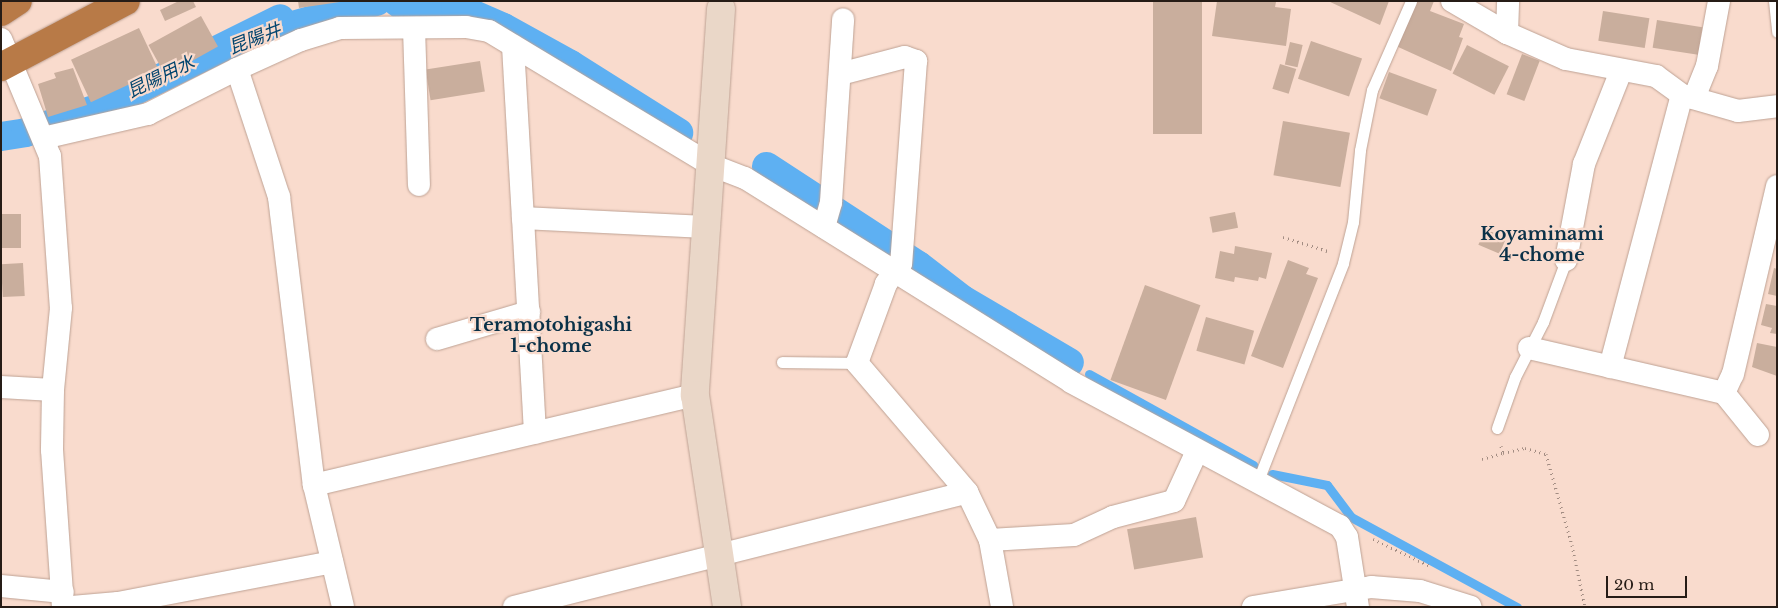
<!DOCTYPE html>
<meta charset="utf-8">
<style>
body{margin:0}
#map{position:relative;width:1778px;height:608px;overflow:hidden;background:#f9dbcd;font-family:"Libre Baskerville","Noto Sans JP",serif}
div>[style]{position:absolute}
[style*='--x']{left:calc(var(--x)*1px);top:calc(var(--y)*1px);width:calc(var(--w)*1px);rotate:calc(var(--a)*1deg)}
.stream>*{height:9px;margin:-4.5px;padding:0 4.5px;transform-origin:4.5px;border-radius:4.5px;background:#5eb0f2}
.canal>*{height:29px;margin:-14.5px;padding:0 14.5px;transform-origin:14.5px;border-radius:14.5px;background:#5eb0f2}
.building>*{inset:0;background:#c9ae9d;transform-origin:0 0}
.path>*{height:3px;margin-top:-1.5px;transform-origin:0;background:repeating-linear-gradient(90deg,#a28c82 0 1px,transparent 0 5px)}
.roads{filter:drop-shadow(0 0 1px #bea294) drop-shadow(0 0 1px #bea294)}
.lane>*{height:11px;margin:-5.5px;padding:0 5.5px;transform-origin:5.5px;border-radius:5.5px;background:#fff}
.street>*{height:22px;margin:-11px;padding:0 11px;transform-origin:11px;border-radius:11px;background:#fff}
.secondary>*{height:28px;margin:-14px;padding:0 14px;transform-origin:14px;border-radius:14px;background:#ead7c8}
.highway>*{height:28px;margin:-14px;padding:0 14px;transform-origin:14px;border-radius:14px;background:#b87a47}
span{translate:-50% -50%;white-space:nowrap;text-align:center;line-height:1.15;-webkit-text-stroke:4.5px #f9dbcd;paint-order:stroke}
.water-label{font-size:18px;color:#01446e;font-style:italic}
.neighbourhood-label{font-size:18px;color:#0a3148;font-weight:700}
.frame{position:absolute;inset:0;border:2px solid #261c16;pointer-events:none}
.scale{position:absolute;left:1606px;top:576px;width:81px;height:22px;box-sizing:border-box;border:2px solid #261c16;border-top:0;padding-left:6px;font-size:15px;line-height:18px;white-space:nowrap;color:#261c16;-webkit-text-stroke:4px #f9dbcd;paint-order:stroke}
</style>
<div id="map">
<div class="stream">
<i style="--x:1089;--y:374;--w:188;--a:29"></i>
<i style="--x:1272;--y:474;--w:56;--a:11.3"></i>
<i style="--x:1327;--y:485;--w:40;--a:53"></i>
<i style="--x:1351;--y:517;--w:189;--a:28.5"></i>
</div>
<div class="canal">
<i style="--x:396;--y:1;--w:14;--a:36"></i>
<i style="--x:407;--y:9;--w:48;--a:-3.6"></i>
<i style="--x:455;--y:6;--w:52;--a:23.6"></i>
<i style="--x:503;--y:27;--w:77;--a:28.9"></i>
<i style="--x:570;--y:64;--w:128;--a:32.2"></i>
<i style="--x:261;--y:34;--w:120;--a:-16"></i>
<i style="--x:1;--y:136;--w:24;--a:-9"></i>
<i style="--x:25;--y:132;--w:84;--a:-18.6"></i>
<i style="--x:105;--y:105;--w:195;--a:-26.4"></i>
<i style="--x:766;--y:166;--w:181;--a:33.1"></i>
<i style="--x:918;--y:265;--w:56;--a:37.7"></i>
<i style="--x:962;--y:299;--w:124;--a:30.5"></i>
</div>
<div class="building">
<i style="clip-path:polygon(179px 1px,193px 1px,196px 7px,165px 21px,160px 10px)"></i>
<i style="clip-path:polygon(298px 1px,340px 1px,340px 2px,299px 8px)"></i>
<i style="left:1153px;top:1px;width:49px;height:133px"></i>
<i style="clip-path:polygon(1217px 1px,1269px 1px,1276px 2px,1275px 7px,1291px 9px,1286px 46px,1212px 36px)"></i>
<i style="clip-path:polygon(1328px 1px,1389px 1px,1380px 25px)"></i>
<i style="clip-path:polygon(1414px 1px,1434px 1px,1430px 11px,1464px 24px,1459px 37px,1463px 38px,1451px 71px,1396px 46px)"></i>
<i style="left:1603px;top:11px;width:47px;height:30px;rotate:9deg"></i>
<i style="left:201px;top:16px;width:35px;height:60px;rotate:61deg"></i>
<i style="left:1657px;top:20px;width:46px;height:28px;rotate:9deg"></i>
<i style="left:139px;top:28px;width:47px;height:75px;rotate:65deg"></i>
<i style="left:1311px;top:41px;width:54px;height:40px;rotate:19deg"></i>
<i style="left:1290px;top:42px;width:13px;height:23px;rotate:13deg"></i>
<i style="left:1467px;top:45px;width:47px;height:32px;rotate:27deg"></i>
<i style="left:1522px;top:54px;width:19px;height:43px;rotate:21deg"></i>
<i style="left:480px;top:61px;width:31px;height:55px;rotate:81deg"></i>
<i style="left:1280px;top:64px;width:17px;height:26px;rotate:17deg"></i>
<i style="clip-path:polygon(73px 68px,87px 105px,48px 117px,38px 84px,56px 78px,54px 73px)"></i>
<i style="left:1389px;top:72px;width:51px;height:28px;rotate:20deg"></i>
<i style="left:1283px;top:121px;width:68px;height:55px;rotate:10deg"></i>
<i style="left:1235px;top:212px;width:16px;height:26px;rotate:79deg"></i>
<i style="left:1px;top:214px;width:20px;height:34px"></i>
<i style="left:1485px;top:229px;width:23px;height:17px;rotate:23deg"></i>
<i style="clip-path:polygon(1235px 246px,1272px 253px,1266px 279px,1259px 277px,1258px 281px,1235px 277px,1234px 282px,1215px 278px,1220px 251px,1234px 254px)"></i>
<i style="clip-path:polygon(1288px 260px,1309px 268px,1306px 274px,1318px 278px,1283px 368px,1251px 356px)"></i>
<i style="left:23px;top:263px;width:33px;height:22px;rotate:87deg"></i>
<i style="clip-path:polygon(1774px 268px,1777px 269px,1777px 296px,1768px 294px)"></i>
<i style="left:1145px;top:285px;width:59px;height:101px;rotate:20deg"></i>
<i style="clip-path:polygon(1766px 304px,1777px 306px,1777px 334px,1770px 333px,1772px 328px,1761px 325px)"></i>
<i style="left:1206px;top:317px;width:50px;height:35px;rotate:16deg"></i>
<i style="clip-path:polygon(1757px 343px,1777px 347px,1777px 376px,1752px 367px)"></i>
<i style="left:1196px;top:517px;width:41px;height:70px;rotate:80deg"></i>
</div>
<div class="path">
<i style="--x:1283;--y:237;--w:47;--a:17.3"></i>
<i style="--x:1501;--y:446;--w:7;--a:74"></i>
<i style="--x:1503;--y:453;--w:23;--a:-13"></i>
<i style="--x:1525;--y:448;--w:22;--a:16"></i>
<i style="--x:1546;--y:454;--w:95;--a:74.1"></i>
<i style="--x:1572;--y:545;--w:63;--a:78.2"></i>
<i style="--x:1482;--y:459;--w:22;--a:-16"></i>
<i style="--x:1373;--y:539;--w:63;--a:25.3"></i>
</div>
<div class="roads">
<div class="lane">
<i style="--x:1774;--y:1;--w:31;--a:84"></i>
<i style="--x:782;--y:362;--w:75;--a:0.8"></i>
<i style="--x:1497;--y:428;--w:54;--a:-70.6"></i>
<i style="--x:1515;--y:377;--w:62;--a:-63"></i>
<i style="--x:1543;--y:322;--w:66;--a:-69.6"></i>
<i style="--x:1257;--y:483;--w:236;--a:-68.6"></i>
<i style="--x:1343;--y:263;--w:42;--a:-76.3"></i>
<i style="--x:1353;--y:222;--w:72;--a:-84.4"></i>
<i style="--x:1360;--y:150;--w:61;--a:-78.7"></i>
<i style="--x:1372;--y:90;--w:97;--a:-66.3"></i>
</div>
<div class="street">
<i style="--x:1452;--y:1;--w:64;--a:30.2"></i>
<i style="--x:1507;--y:33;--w:64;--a:23.8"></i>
<i style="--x:1566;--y:59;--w:92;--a:10.7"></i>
<i style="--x:1656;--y:76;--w:32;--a:36"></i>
<i style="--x:1682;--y:95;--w:58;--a:15.9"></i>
<i style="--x:1738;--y:111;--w:39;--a:-7"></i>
<i style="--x:414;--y:28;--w:157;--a:88.2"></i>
<i style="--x:1507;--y:33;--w:32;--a:-88"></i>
<i style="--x:1;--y:39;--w:127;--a:67.3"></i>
<i style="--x:50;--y:156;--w:152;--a:85.9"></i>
<i style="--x:61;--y:308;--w:82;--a:95.6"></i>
<i style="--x:53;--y:390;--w:60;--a:91"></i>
<i style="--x:52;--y:450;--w:157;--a:86"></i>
<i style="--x:513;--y:46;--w:172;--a:86.7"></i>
<i style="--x:523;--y:218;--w:182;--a:2.8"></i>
<i style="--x:237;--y:69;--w:135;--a:71.8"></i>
<i style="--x:279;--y:197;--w:290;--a:83.1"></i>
<i style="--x:314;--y:485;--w:125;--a:76.6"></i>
<i style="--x:840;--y:74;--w:67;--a:-14.7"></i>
<i style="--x:905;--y:57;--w:12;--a:20"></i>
<i style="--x:916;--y:61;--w:203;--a:94.2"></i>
<i style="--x:901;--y:263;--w:26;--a:126"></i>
<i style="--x:886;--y:284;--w:84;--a:110.2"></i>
<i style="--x:857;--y:363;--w:170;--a:49.5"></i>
<i style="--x:967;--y:492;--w:53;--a:64.4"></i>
<i style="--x:990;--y:540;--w:68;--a:79.8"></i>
<i style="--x:1694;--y:98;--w:35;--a:-68"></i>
<i style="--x:1707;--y:66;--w:66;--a:-79.5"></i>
<i style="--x:43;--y:138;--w:108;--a:-12.9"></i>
<i style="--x:148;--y:114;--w:100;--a:-26.8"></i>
<i style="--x:237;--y:69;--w:70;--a:-24.4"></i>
<i style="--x:301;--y:40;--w:41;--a:-17.1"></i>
<i style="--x:340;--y:28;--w:126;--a:-0.5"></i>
<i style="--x:466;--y:27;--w:23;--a:10"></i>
<i style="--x:489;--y:31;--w:259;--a:31.1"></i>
<i style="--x:711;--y:165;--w:36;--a:21"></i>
<i style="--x:745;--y:178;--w:385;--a:32"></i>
<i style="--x:1071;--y:382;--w:305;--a:28.2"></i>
<i style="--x:1340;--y:526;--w:13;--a:58"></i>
<i style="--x:1347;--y:537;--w:71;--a:81.1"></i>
<i style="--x:523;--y:218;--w:215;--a:86.8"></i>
<i style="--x:824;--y:227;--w:26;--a:-74"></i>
<i style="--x:831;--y:202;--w:183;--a:-86.2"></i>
<i style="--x:1566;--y:260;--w:98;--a:-79.4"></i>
<i style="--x:1584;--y:164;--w:100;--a:-68.3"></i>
<i style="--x:437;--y:339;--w:96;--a:-16.4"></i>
<i style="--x:1529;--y:348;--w:200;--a:13"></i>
<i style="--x:1724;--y:393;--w:54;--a:51"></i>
<i style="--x:1610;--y:367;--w:281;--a:-75.2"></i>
<i style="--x:1;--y:387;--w:52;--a:3.3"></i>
<i style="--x:1724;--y:393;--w:21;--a:-65"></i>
<i style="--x:1733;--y:374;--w:193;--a:-76.8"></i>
<i style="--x:314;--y:485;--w:391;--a:-13.3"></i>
<i style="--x:990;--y:540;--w:84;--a:-3.4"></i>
<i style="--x:1074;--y:535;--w:43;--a:-24.8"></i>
<i style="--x:1113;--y:517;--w:63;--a:-14.7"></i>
<i style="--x:1174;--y:501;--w:55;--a:-65.3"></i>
<i style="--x:1;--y:586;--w:62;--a:5.5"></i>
<i style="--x:72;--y:607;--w:46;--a:-5"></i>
<i style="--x:118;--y:603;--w:218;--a:-10.8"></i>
<i style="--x:514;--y:607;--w:467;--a:-14.2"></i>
<i style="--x:1253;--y:607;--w:120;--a:-9.6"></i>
<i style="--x:1371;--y:587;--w:49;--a:4.7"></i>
<i style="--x:1420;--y:591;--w:53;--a:17.4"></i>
</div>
<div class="secondary">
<i style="--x:721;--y:9;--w:387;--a:93.9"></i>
<i style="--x:695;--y:395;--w:214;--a:81.4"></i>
</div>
<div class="highway">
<i style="--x:1;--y:12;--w:20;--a:-33"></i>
<i style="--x:1;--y:67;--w:141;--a:-27.8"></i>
</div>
</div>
<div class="water-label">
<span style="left:255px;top:39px;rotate:-21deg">昆陽井</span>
<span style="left:161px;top:77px;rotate:-26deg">昆陽用水</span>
</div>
<div class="neighbourhood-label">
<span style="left:1542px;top:245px">Koyaminami<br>4-chome</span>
<span style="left:551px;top:336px">Teramotohigashi<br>1-chome</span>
</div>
<div class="frame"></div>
<div class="scale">20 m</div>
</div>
